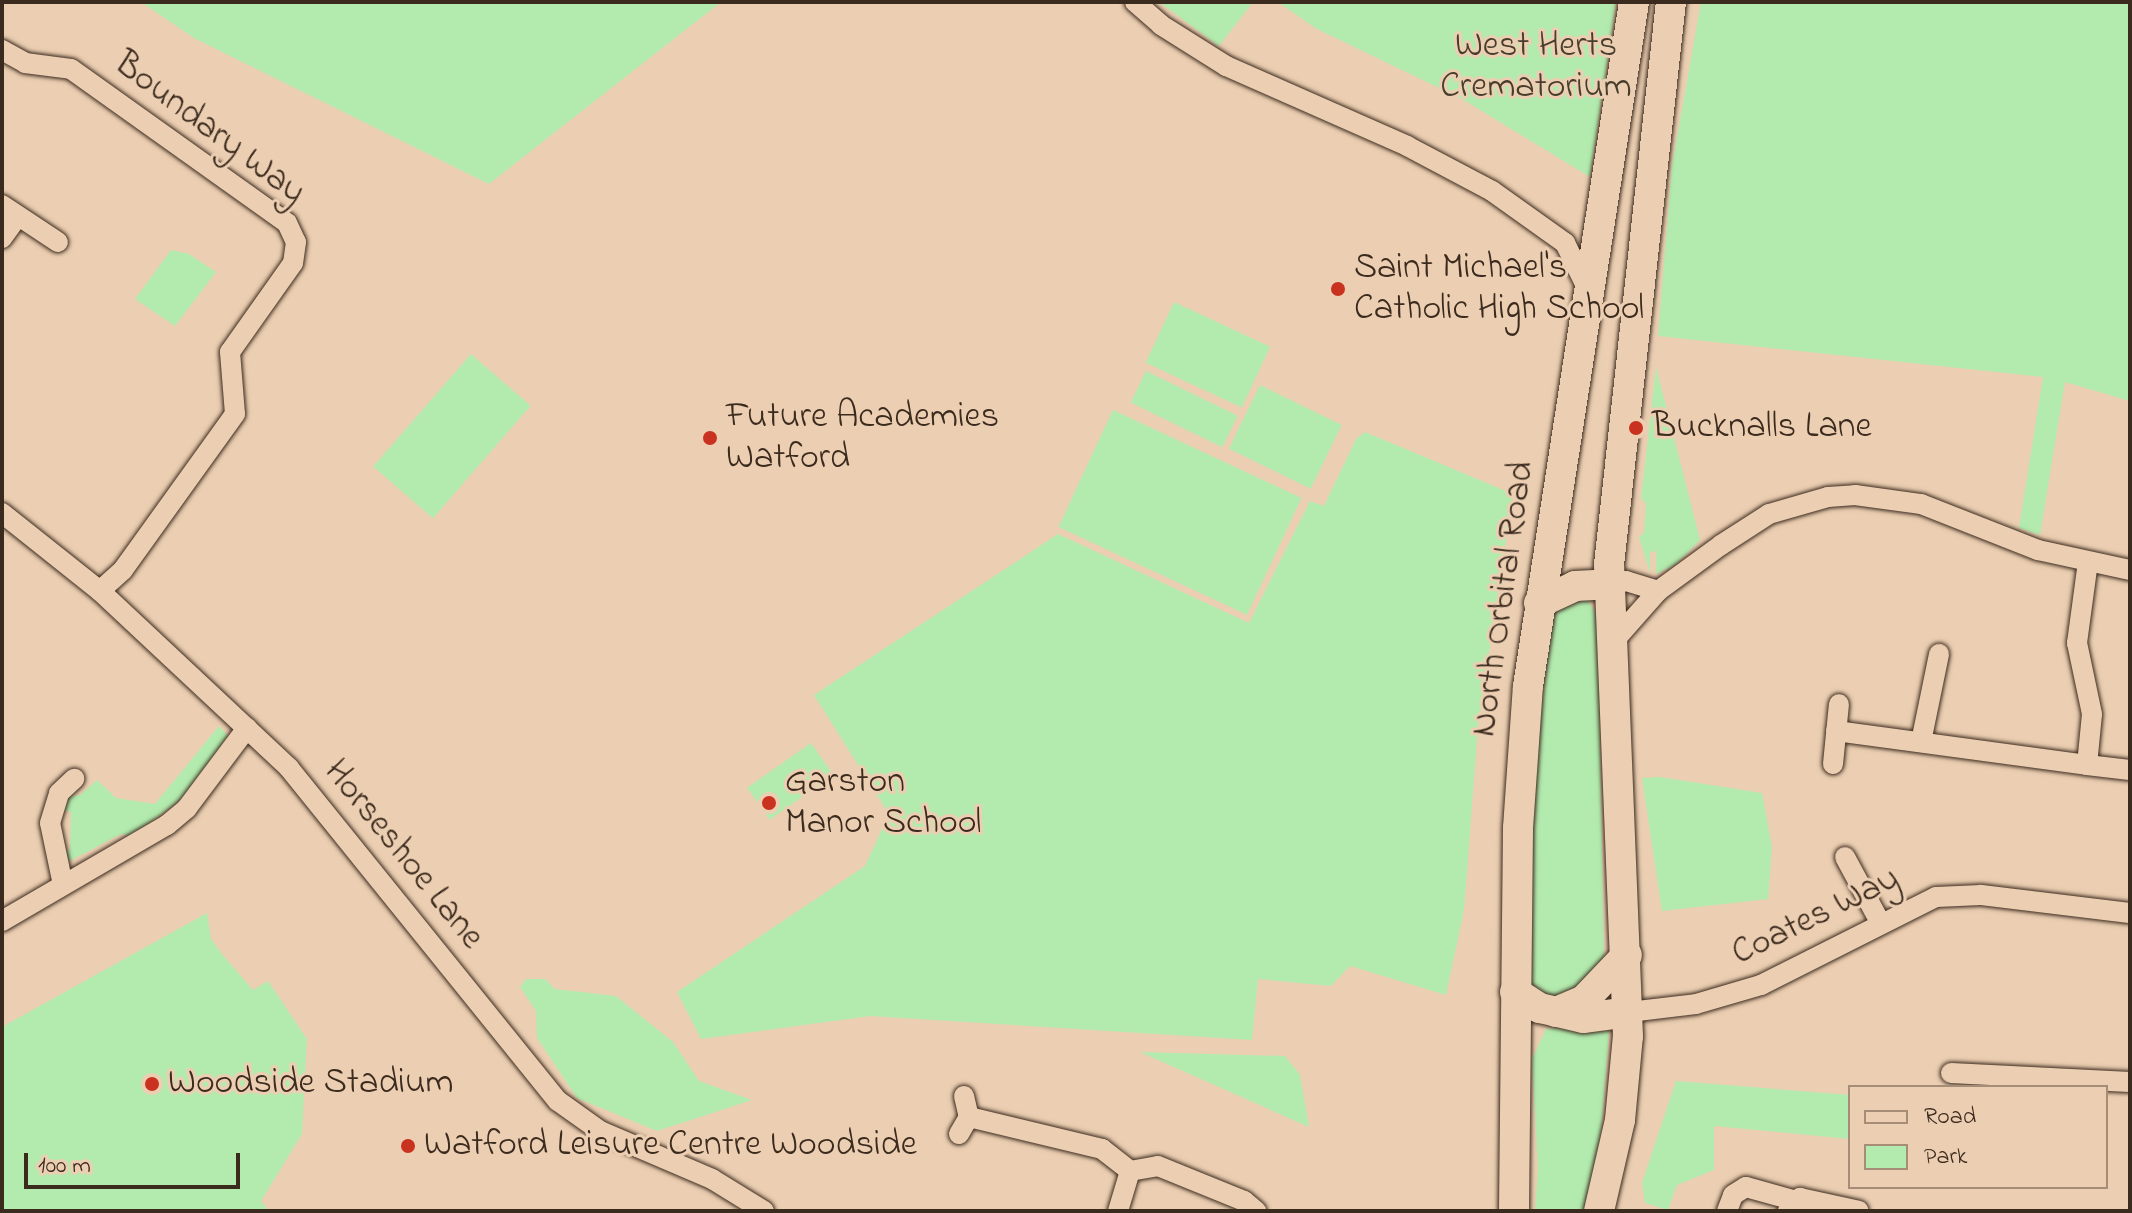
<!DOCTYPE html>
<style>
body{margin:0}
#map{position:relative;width:2132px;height:1213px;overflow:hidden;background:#eccfb2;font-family:"Indie Flower",sans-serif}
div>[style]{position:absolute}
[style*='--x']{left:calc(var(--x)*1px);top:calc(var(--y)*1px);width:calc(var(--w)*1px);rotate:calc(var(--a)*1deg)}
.green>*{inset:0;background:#b3ebae;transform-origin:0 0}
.roads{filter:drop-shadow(0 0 2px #3b2a1e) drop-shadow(0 0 2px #3b2a1e)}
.minor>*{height:20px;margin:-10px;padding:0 10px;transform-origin:10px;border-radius:10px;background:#eccfb2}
.highway>*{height:30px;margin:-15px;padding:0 15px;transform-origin:15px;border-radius:15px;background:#eccfb2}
.dots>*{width:22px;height:22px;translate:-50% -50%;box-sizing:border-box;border:4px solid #eccfb2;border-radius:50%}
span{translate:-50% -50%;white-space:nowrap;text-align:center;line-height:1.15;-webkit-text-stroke:6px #eccfb2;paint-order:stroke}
.park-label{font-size:36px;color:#473d2c}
.street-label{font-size:36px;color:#3b2a1e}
.poi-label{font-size:36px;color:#3b2a1e}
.left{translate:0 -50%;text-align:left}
.frame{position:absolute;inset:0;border:4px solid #3b2a1e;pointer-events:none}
.legend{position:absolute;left:1848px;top:1085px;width:260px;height:104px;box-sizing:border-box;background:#eccfb2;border:2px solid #a58d77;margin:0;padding:10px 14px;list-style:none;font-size:24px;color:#3b2a1e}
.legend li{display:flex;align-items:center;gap:16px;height:40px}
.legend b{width:40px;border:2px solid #a58d77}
.scale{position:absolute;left:24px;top:1153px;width:216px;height:36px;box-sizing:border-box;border:4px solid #3b2a1e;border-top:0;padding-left:10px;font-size:24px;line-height:28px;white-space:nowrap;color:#3b2a1e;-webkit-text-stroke:6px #eccfb2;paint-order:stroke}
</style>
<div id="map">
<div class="green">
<i style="clip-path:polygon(141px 2px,721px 2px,489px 184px,194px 38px)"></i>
<i style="clip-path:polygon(1159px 2px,1253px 2px,1219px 46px)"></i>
<i style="clip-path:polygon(1278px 2px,1616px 2px,1590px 177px,1462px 99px,1315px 28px)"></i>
<i style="clip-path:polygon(1701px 2px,2130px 2px,2130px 401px,2065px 382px,2040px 535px,2019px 528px,2043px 377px,1658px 336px,1672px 166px)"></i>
<i style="clip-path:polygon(171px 250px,189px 254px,216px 272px,175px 326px,135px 299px)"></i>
<i style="left:1174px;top:302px;width:106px;height:67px;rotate:25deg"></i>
<i style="left:471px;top:354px;width:79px;height:149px;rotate:41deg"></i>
<i style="clip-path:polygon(1656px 367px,1700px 540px,1675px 565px,1656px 574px,1656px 551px,1650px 552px,1650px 573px,1639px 537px,1644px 533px,1646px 504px,1641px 498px)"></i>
<i style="left:1146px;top:371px;width:102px;height:35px;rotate:26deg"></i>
<i style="left:1260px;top:385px;width:91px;height:71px;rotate:26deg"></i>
<i style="left:1113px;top:410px;width:208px;height:129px;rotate:25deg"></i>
<i style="clip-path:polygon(1365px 432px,1513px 494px,1478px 726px,1464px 910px,1446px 995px,1350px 966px,1331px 986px,1258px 979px,1252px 1040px,870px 1016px,701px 1039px,677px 992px,865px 866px,889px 814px,814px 695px,1058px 534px,1249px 623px,1310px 501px,1324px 506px,1356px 439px)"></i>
<i style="clip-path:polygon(1587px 599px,1598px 617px,1604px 958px,1595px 978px,1556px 1001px,1528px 987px,1526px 847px,1552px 616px,1560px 603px)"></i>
<i style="clip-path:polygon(219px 726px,228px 736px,183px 798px,132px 836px,121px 834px,64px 864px,61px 854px,70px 850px,71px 812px,60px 809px,65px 797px,80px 795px,97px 780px,116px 798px,155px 804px)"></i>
<i style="left:811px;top:743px;width:39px;height:78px;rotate:55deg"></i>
<i style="clip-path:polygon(1660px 777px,1762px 793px,1772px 847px,1768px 899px,1662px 911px,1642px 778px)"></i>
<i style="clip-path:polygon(207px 913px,211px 939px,222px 954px,253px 990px,268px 981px,307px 1039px,302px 1134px,261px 1201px,269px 1211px,2px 1211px,2px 1027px)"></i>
<i style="clip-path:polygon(526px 979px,545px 979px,555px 989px,616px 996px,673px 1042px,699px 1081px,752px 1100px,657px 1131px,577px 1098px,537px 1038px,536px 1011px,520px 987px)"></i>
<i style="clip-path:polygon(1581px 1024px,1609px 1031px,1601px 1134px,1588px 1206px,1586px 1211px,1535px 1211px,1538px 1169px,1532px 1059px,1546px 1029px)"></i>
<i style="clip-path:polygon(1140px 1052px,1285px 1056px,1300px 1075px,1309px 1127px)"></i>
<i style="clip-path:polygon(1676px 1081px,1850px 1095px,1850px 1139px,1714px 1126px,1714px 1170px,1677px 1185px,1668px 1210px,1645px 1203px,1642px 1183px)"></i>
</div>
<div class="roads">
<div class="minor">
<i style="--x:1135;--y:2;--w:35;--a:41"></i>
<i style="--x:1161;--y:25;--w:77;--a:32.2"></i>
<i style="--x:1226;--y:66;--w:198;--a:23.8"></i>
<i style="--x:1407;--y:146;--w:96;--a:27.9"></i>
<i style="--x:1492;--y:191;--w:90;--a:35.5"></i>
<i style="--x:1565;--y:243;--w:52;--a:63.9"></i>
<i style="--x:2;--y:50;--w:26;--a:29"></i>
<i style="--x:25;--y:63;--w:46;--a:7.4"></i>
<i style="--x:71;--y:69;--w:265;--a:35.5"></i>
<i style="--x:287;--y:223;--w:21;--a:65"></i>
<i style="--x:296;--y:242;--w:21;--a:98"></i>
<i style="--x:293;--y:263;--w:109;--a:125.3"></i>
<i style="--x:230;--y:352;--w:62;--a:85.4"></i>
<i style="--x:235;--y:414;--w:192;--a:125.7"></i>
<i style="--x:123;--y:570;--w:31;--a:138"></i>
<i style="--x:2;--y:205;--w:67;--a:33.5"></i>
<i style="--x:2;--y:238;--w:27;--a:-54"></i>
<i style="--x:2;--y:513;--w:125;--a:38.5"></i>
<i style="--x:100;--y:591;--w:259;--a:43.1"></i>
<i style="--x:289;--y:768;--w:428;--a:51.1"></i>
<i style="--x:558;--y:1101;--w:52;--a:35.5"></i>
<i style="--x:600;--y:1131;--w:122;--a:23.2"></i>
<i style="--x:712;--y:1179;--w:61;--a:31.6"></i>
<i style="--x:1609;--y:584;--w:17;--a:-10"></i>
<i style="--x:1626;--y:581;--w:34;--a:17"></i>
<i style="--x:1612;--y:643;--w:69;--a:-48.5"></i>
<i style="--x:1658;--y:591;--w:78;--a:-36.1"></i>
<i style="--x:1721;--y:545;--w:57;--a:-32.9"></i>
<i style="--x:1769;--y:514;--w:61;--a:-16.1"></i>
<i style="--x:1828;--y:497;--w:27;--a:-4"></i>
<i style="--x:1855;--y:495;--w:67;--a:7.8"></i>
<i style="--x:1921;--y:504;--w:126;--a:21.5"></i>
<i style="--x:2038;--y:550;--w:94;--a:12.3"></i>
<i style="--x:1836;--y:731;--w:253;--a:7.7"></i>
<i style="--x:2087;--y:765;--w:51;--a:-84.4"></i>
<i style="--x:2092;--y:714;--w:73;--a:-101.9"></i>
<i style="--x:2077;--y:643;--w:82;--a:-82.3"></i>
<i style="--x:1921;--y:742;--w:90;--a:-78.4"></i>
<i style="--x:1833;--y:764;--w:60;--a:-84.3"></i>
<i style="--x:2087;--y:765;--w:43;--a:6.6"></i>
<i style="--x:1845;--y:857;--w:74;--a:61.7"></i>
<i style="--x:63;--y:885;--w:63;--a:-101.8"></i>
<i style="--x:50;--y:823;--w:31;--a:-73"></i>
<i style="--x:59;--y:793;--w:21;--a:-43"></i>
<i style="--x:2;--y:921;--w:191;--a:-30.2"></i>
<i style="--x:167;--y:825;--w:26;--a:-40"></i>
<i style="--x:187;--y:808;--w:100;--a:-53.1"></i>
<i style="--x:1629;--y:1012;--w:67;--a:-6.8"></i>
<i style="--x:1696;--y:1004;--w:68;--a:-16.3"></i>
<i style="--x:1761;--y:985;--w:196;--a:-26.7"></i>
<i style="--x:1936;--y:897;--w:45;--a:-2.5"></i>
<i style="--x:1981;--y:895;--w:150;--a:6.9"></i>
<i style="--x:1951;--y:1073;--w:179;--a:2.9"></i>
<i style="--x:964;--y:1096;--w:22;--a:77"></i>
<i style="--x:969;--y:1117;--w:137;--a:13.5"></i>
<i style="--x:1102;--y:1149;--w:36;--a:38"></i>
<i style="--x:1130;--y:1171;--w:28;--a:-10"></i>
<i style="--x:1158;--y:1166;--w:93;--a:22.1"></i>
<i style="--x:1244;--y:1201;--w:16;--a:40"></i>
<i style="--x:959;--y:1134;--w:20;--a:-60"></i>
<i style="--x:1118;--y:1211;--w:42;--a:-73.3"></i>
<i style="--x:1727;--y:1211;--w:17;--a:-69"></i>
<i style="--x:1733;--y:1195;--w:15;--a:-32"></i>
<i style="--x:1746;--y:1187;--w:49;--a:15.5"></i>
<i style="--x:1788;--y:1211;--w:18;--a:-47"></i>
<i style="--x:1800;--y:1198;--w:60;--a:12.4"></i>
</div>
<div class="highway">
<i style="--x:1539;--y:603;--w:40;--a:-25"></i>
<i style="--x:1575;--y:586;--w:34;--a:-3"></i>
<i style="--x:1515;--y:992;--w:30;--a:33"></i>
<i style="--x:1540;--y:1008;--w:44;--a:13.1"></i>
<i style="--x:1583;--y:1018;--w:46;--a:-7.4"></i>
<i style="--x:1556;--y:1012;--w:30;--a:-23"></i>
<i style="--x:1584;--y:1000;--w:62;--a:-46.3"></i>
<i style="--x:1514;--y:1211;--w:383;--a:-89.4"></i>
<i style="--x:1518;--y:828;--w:142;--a:-86"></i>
<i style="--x:1528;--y:686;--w:692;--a:-81.19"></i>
<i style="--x:1599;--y:1211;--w:93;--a:-77"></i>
<i style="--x:1620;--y:1120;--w:84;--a:-84.6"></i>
<i style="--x:1628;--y:1036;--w:471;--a:-92.3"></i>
<i style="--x:1609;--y:565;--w:566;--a:-83.72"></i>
</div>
</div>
<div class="dots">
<i style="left:1338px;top:289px;background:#c8321e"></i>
<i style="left:1636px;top:428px;background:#c8321e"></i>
<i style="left:710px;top:438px;background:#c8321e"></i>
<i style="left:769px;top:803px;background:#c8321e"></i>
<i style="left:152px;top:1084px;background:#c8321e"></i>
<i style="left:408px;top:1146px;background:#c8321e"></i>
</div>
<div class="park-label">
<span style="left:1536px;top:67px">West Herts<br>Crematorium</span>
</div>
<div class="street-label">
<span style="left:209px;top:129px;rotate:37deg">Boundary Way</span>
<span style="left:1504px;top:599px;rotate:-82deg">North Orbital Road</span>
<span style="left:403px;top:855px;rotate:51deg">Horseshoe Lane</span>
<span style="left:1816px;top:917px;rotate:-26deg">Coates Way</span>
</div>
<div class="poi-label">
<span class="left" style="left:1354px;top:289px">Saint Michael's<br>Catholic High School</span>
<span class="left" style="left:726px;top:438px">Future Academies<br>Watford</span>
<span class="left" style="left:1652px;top:428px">Bucknalls Lane</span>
<span class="left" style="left:785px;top:803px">Garston<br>Manor School</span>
<span class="left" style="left:168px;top:1084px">Woodside Stadium</span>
<span class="left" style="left:424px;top:1146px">Watford Leisure Centre Woodside</span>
</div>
<div class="frame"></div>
<ul class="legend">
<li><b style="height:10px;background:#eccfb2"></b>Road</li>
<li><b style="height:22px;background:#b3ebae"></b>Park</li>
</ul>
<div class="scale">100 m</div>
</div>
